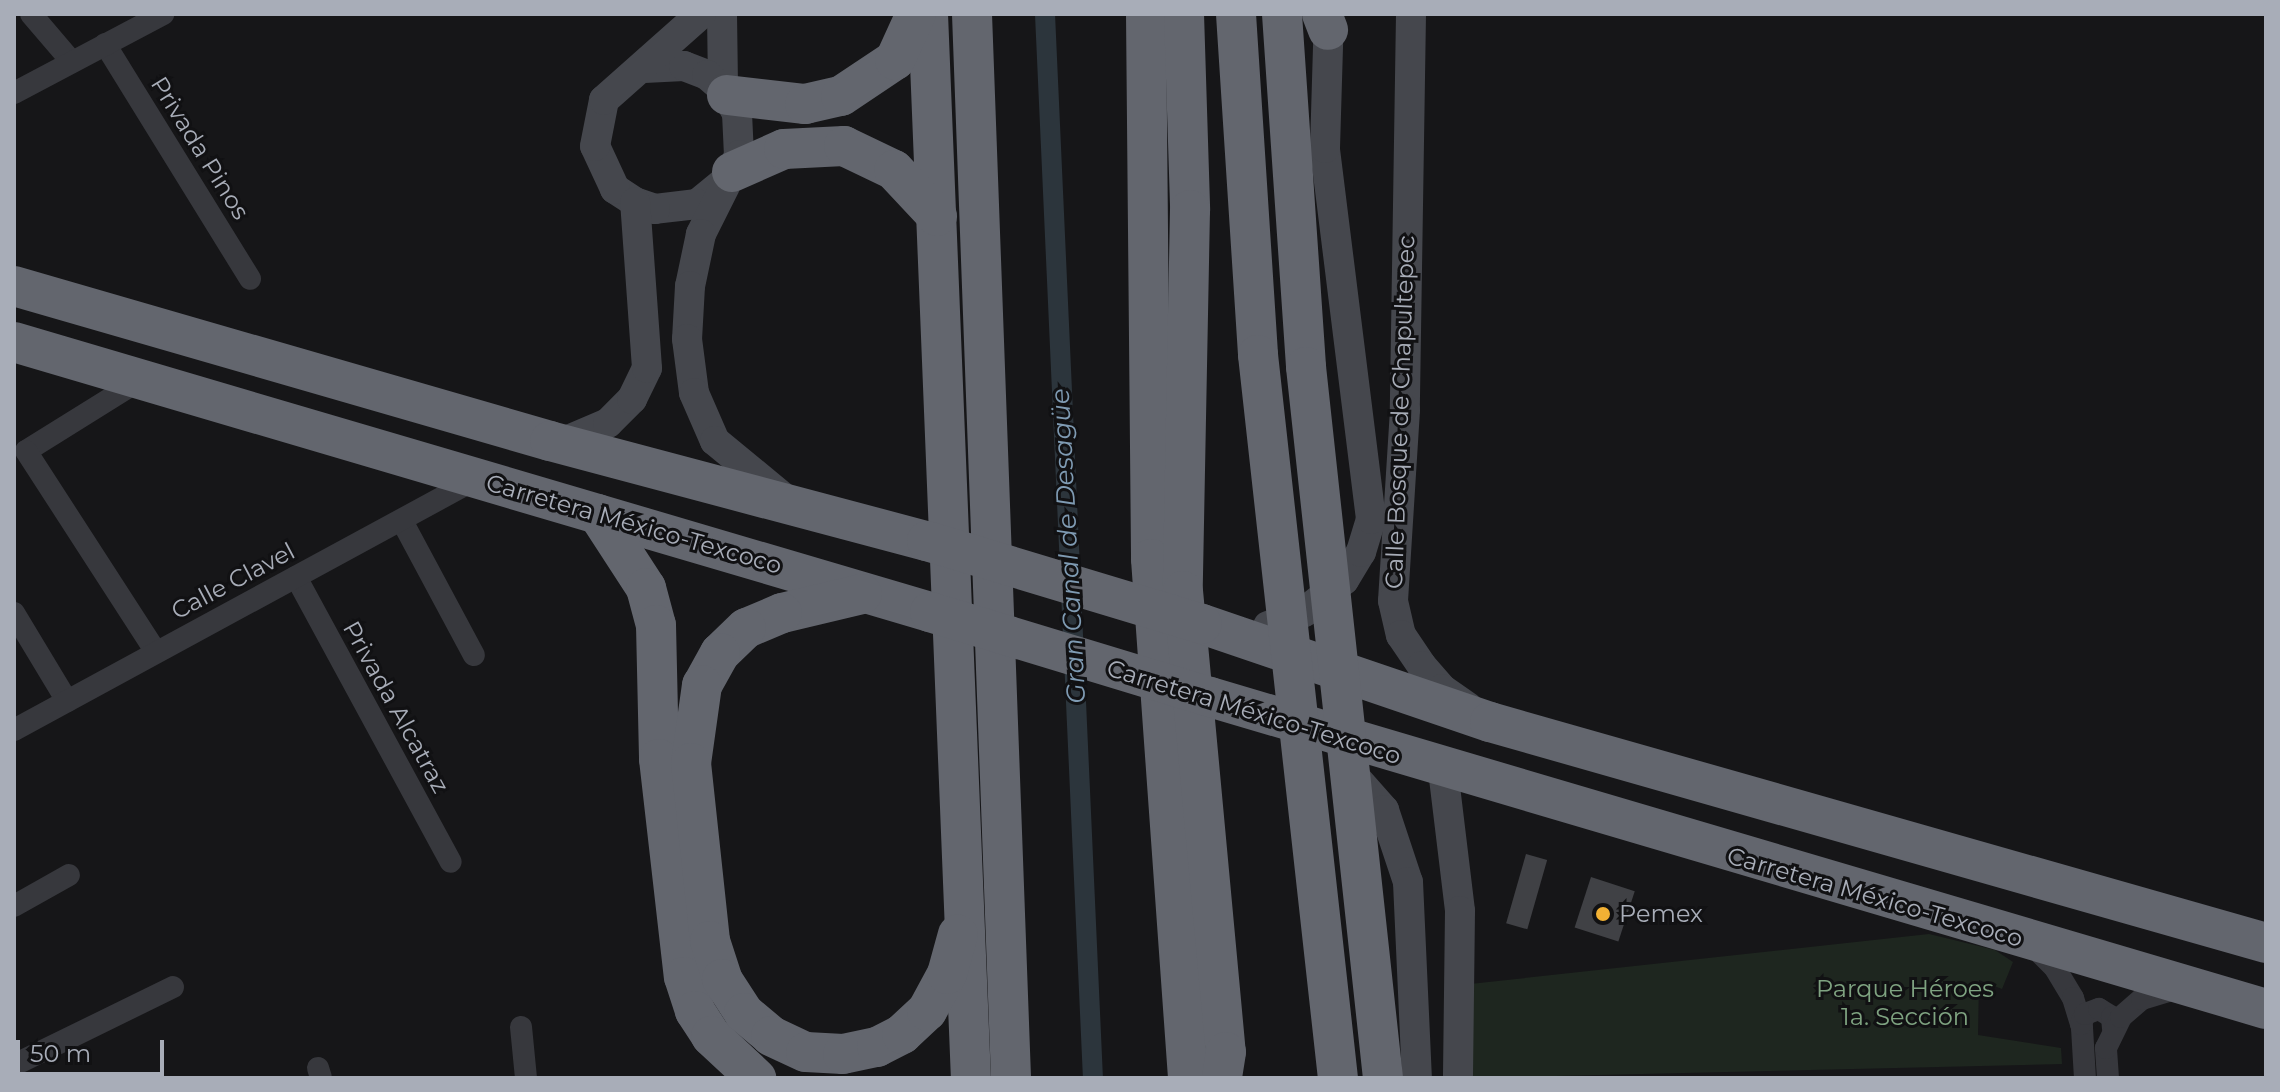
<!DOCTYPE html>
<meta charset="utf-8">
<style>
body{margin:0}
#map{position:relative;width:2280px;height:1092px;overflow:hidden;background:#161618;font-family:Montserrat,sans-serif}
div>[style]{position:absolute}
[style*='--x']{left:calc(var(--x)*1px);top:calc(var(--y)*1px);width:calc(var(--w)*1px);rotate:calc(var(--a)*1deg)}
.green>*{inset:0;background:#1e261f}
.canal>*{height:20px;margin:-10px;padding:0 10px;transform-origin:10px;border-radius:10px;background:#2c353c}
.building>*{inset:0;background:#404145;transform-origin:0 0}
.street>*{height:22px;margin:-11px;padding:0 11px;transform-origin:11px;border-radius:11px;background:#37383d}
.secondary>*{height:30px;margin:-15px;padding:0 15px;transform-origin:15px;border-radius:15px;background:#45474d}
.highway>*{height:40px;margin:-20px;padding:0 20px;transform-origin:20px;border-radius:20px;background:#63666e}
.highway-bridge>*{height:40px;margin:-20px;padding:0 20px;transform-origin:20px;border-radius:20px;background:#63666e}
.dots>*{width:22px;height:22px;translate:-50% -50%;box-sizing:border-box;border:4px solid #111113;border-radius:50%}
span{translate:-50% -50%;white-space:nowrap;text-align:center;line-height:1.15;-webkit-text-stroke:6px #111113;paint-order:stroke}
.street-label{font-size:24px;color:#a8adb8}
.poi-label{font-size:24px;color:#a8adb8}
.left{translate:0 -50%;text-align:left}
.park-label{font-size:24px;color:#7fa381}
.water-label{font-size:26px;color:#7f9bb3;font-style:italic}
.frame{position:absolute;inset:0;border:16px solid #a8adb8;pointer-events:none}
.scale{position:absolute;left:16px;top:1040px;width:148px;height:36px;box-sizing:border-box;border:4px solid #a8adb8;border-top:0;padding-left:10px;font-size:24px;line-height:28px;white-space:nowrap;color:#a8adb8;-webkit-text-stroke:6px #111113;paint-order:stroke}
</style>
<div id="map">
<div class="green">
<i style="clip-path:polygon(1929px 934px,1995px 950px,2013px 962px,2002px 989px,1979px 980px,1978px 1035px,2061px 1048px,2062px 1064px,1468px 1078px,1470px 984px)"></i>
</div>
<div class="canal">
<i style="--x:1045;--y:14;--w:1065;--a:87.42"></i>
</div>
<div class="building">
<i style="left:1526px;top:854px;width:22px;height:72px;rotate:16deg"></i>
<i style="left:1591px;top:877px;width:46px;height:53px;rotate:18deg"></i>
</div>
<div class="street">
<i style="--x:31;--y:14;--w:63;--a:49.5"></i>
<i style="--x:105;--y:44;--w:276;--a:58.3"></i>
<i style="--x:14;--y:93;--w:169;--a:-27.9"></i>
<i style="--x:140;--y:380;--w:134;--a:148.1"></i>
<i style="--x:26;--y:451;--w:239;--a:57.1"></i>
<i style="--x:402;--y:521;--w:152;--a:61.8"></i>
<i style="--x:296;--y:577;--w:324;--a:61.5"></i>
<i style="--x:14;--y:613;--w:103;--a:58.9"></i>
<i style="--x:14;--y:730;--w:526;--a:-28.51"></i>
<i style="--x:14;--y:906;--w:63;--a:-29.4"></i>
<i style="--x:2035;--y:948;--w:28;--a:45"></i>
<i style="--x:2055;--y:968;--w:35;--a:59"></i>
<i style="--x:2073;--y:998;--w:31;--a:73"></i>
<i style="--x:2082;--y:1028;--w:50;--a:86.6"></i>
<i style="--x:2081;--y:1024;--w:11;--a:-68"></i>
<i style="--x:2085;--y:1014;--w:15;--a:-20"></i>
<i style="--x:2099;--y:1009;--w:15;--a:32"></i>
<i style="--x:2112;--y:1017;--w:11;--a:85"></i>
<i style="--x:521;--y:1027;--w:51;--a:84.4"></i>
<i style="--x:14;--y:1065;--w:177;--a:-26.1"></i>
<i style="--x:318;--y:1068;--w:10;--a:73"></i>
<i style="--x:2108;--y:1078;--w:30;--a:-94"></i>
<i style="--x:2106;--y:1048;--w:34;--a:-64"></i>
<i style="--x:2121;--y:1017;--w:28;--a:-41"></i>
<i style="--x:2142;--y:999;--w:38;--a:-17"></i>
</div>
<div class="secondary">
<i style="--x:722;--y:14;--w:75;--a:89.2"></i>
<i style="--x:1411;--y:14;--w:396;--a:90.9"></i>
<i style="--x:1405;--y:410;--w:191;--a:93.6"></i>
<i style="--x:1393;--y:601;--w:35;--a:77"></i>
<i style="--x:1401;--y:635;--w:37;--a:56"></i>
<i style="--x:1422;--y:666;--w:30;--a:49"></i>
<i style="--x:1442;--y:689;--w:32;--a:35"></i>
<i style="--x:644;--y:68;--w:40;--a:-2.9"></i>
<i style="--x:684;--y:66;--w:25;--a:21"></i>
<i style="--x:707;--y:75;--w:21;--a:41"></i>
<i style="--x:723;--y:89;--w:28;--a:60"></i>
<i style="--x:737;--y:113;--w:42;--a:87.3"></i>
<i style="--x:739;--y:155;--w:24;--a:112"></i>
<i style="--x:730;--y:177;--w:43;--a:140.7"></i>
<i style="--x:697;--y:204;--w:42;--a:173.2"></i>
<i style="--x:655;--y:209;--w:21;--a:-161"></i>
<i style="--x:635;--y:202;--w:24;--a:-147"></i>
<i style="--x:615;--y:189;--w:47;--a:-114.9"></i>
<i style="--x:595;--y:146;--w:47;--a:-78.9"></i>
<i style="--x:604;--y:100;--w:130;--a:-41.6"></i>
<i style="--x:725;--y:186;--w:54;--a:116.6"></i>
<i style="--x:701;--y:234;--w:53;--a:101.9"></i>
<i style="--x:690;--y:286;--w:53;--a:93.2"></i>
<i style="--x:687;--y:339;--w:54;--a:82.6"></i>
<i style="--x:694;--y:393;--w:52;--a:66.4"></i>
<i style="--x:715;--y:441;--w:88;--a:39.5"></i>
<i style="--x:561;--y:443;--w:51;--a:-23.1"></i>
<i style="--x:608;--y:423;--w:34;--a:-45"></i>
<i style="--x:632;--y:399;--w:34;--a:-64"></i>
<i style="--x:647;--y:368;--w:166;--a:-94.1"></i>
<i style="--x:1268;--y:626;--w:39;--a:-21"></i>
<i style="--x:1304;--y:612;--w:51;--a:-38.7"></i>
<i style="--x:1344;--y:580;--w:33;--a:-59"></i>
<i style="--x:1361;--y:552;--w:34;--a:-73"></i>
<i style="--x:1371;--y:519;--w:374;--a:-97.1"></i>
<i style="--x:1325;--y:148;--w:134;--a:-88.3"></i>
<i style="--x:1347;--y:768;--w:56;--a:48.6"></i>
<i style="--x:1384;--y:810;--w:76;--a:71.6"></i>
<i style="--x:1408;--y:882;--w:196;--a:87.4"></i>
<i style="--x:1443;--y:770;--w:142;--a:83.1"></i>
<i style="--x:1460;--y:911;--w:167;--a:90.7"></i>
</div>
<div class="highway">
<i style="--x:928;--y:14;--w:1065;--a:87.69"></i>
<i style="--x:972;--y:14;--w:1065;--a:87.9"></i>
<i style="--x:1146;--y:14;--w:545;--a:89.47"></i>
<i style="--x:1151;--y:559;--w:520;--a:85.92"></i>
<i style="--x:1184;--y:14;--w:196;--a:88.2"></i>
<i style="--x:1190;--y:210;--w:381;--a:91.1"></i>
<i style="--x:1183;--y:591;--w:463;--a:84.7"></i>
<i style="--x:1226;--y:1052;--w:26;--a:99"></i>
<i style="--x:1322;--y:14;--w:17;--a:69"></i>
<i style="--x:727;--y:95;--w:79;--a:6.6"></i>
<i style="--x:805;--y:104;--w:37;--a:-13"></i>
<i style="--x:841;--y:96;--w:65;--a:-33.7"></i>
<i style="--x:895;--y:60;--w:51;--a:-65.5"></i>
<i style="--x:732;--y:172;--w:57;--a:-23.9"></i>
<i style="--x:784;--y:149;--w:60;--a:-2.9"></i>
<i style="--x:844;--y:146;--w:55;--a:25.6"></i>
<i style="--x:894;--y:170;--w:63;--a:46.9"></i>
<i style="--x:14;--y:286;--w:558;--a:16.13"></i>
<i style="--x:550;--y:441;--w:390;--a:14.9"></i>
<i style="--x:14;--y:342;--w:955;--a:16.42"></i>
<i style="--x:598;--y:514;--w:88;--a:57"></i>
<i style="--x:646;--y:588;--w:38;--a:75"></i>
<i style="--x:656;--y:625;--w:134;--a:88.7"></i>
<i style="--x:659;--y:759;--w:219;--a:83.5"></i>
<i style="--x:684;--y:977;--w:36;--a:72"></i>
<i style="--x:695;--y:1011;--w:30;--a:57"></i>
<i style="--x:711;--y:1036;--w:62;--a:43"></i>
<i style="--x:862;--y:594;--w:82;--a:166.6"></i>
<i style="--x:782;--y:613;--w:39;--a:157"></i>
<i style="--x:746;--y:628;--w:36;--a:136"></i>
<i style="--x:720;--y:653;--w:37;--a:119"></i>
<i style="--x:702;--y:685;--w:79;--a:98"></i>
<i style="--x:691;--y:763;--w:179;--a:83.9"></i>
<i style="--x:710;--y:941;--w:40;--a:72"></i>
<i style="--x:722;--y:979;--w:40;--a:57.1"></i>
<i style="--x:744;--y:1013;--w:35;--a:40"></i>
<i style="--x:771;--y:1036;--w:38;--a:25"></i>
<i style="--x:806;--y:1052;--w:37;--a:3"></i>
<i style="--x:843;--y:1054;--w:35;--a:-12"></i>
<i style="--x:877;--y:1047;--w:28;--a:-27"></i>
<i style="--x:902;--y:1034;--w:34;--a:-43"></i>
<i style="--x:927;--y:1011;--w:42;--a:-61.6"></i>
<i style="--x:947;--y:974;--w:41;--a:-74.6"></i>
<i style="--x:1202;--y:624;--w:304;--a:18.8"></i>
<i style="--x:1490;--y:722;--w:807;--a:15.9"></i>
<i style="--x:1210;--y:697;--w:1101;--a:16.46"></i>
</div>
<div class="highway-bridge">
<i style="--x:1236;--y:14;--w:342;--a:86.3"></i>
<i style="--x:1258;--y:355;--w:727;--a:83.69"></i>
<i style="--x:1282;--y:14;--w:354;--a:86.1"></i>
<i style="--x:1306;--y:367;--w:715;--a:83.82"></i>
<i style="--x:927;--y:541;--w:287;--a:16.8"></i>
<i style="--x:930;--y:612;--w:293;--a:16.9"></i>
</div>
<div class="dots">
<i style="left:1603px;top:914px;background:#f2b134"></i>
</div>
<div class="street-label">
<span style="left:200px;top:148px;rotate:58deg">Privada Pinos</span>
<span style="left:1400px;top:412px;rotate:-88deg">Calle Bosque de Chapultepec</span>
<span style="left:634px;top:524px;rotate:16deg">Carretera México-Texcoco</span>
<span style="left:233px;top:581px;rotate:-28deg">Calle Clavel</span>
<span style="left:396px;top:707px;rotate:61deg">Privada Alcatraz</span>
<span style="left:1254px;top:712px;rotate:17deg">Carretera México-Texcoco</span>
<span style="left:1875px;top:897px;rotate:16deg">Carretera México-Texcoco</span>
</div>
<div class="poi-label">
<span class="left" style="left:1619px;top:914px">Pemex</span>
</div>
<div class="park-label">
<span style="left:1905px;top:1003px">Parque Héroes<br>1a. Sección</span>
</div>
<div class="water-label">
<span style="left:1069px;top:546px;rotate:-93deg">Gran Canal de Desagüe</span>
</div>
<div class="frame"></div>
<div class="scale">50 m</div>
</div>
